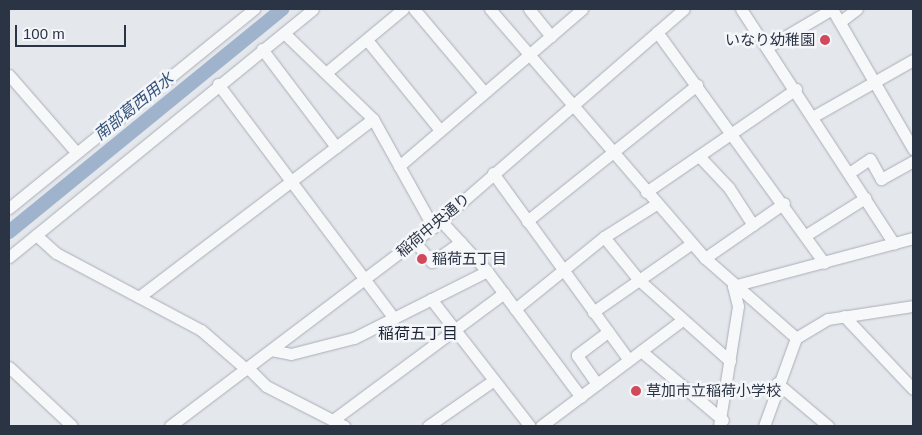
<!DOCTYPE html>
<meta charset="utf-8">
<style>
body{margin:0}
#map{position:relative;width:922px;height:435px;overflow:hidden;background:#e4e7ec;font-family:Helvetica,"Noto Sans JP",sans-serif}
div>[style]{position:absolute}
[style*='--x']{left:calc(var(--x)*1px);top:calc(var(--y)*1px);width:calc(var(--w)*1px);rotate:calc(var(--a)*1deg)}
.river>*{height:14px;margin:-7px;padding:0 7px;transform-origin:7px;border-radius:7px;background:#9fb4cc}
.roads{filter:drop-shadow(0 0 1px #a9aeb7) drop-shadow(0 0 1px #a9aeb7)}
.minor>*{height:11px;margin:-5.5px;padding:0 5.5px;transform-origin:5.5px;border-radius:5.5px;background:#f7f8fa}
.dots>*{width:14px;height:14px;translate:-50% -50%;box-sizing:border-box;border:2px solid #f4f6f9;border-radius:50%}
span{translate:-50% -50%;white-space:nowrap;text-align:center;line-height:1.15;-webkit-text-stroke:5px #f4f6f9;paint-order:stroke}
.poi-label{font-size:15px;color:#2b3445}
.right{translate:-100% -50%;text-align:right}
.left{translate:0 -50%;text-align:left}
.street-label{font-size:15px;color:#2b3445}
.water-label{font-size:16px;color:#34527a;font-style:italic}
.neighbourhood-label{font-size:16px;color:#1d2536}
.frame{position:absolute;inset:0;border:10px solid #2b3445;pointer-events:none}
.scale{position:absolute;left:15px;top:25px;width:111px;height:22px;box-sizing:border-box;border:2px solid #2b3445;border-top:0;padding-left:6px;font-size:15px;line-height:18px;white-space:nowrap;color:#2b3445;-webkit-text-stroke:4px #f4f6f9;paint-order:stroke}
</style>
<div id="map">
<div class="river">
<i style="--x:9;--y:232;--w:353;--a:-39.2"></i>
</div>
<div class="roads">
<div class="minor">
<i style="--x:414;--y:9;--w:109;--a:49.9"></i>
<i style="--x:490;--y:9;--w:329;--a:49.2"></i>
<i style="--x:705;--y:258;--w:121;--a:41.3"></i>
<i style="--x:529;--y:9;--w:35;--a:51"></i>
<i style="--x:741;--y:9;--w:280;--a:56.9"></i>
<i style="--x:832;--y:9;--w:162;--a:59.9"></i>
<i style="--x:841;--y:21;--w:20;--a:-37"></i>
<i style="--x:657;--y:32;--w:285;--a:54.1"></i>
<i style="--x:284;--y:33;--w:124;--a:44"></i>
<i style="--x:373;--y:119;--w:124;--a:60.9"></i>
<i style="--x:367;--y:40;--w:116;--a:51"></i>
<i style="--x:769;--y:46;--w:73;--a:-30.4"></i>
<i style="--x:262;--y:49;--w:123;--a:52.9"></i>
<i style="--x:327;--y:72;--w:99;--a:-39.7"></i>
<i style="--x:9;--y:75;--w:102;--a:49"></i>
<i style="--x:218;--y:84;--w:293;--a:53.1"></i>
<i style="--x:814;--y:116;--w:114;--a:-29.5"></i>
<i style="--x:699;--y:156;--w:44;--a:46.8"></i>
<i style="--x:729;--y:188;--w:44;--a:57"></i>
<i style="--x:399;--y:166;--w:241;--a:-40.6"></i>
<i style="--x:493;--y:173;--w:231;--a:54"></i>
<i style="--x:849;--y:173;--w:25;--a:-34"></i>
<i style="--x:870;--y:159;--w:23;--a:61"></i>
<i style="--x:881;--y:179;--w:37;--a:-29"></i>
<i style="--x:646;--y:192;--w:182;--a:-34.5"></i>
<i style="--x:9;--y:208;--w:316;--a:-39.1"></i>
<i style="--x:441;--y:221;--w:68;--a:47.4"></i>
<i style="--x:487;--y:271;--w:157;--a:53.3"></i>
<i style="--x:527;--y:221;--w:218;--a:-38.7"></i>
<i style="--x:36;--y:235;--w:27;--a:42"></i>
<i style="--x:56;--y:253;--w:164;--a:28"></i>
<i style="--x:201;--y:330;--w:60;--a:40.9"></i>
<i style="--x:806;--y:235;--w:70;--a:-32.1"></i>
<i style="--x:604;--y:237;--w:55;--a:50.9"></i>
<i style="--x:639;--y:280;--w:122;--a:41.7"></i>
<i style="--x:415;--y:242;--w:26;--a:50"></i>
<i style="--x:432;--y:262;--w:35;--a:-35"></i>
<i style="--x:9;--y:257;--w:392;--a:-39.2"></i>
<i style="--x:705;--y:258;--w:96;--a:-34.8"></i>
<i style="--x:733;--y:286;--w:186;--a:-14.9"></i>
<i style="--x:139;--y:297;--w:294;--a:-37.3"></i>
<i style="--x:431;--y:299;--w:161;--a:52.1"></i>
<i style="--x:515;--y:309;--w:114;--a:-39"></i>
<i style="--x:604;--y:237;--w:62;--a:-32.4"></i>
<i style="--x:593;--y:312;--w:119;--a:-34.8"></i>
<i style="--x:844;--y:316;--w:100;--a:46.6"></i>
<i style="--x:271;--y:350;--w:20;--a:11"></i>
<i style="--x:291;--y:354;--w:65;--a:-14.3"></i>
<i style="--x:354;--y:338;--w:149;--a:-26.7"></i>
<i style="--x:641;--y:351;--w:107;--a:40.1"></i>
<i style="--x:9;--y:367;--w:86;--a:43.1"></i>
<i style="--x:248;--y:368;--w:25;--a:45"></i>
<i style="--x:266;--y:386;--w:88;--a:27.1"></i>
<i style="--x:777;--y:383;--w:67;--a:40.1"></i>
<i style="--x:597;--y:384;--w:35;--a:-125"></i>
<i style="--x:577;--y:355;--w:39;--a:-37"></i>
<i style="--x:333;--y:420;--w:213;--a:-36.6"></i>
<i style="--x:170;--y:426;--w:330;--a:-37.1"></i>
<i style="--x:433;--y:227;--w:332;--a:-41"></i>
<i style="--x:428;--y:426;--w:80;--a:-34.9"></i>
<i style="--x:541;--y:426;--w:176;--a:-36.9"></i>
<i style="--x:719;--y:426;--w:121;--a:-81"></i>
<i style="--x:738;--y:306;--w:21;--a:-104"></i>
<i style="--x:764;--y:426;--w:94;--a:-70"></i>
<i style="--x:796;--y:338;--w:37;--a:-31"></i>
<i style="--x:828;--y:319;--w:86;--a:-8.7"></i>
</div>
</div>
<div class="dots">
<i style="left:825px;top:40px;background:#d1495b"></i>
<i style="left:422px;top:259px;background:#d1495b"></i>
<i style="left:636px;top:391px;background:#d1495b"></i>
</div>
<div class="poi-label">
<span class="right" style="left:815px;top:40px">いなり幼稚園</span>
<span class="left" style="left:432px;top:259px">稲荷五丁目</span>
<span class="left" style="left:646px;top:391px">草加市立稲荷小学校</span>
</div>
<div class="street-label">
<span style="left:433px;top:225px;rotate:-40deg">稲荷中央通り</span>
</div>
<div class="water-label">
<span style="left:134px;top:107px;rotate:-39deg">南部葛西用水</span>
</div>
<div class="neighbourhood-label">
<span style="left:418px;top:334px">稲荷五丁目</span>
</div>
<div class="frame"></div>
<div class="scale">100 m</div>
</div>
